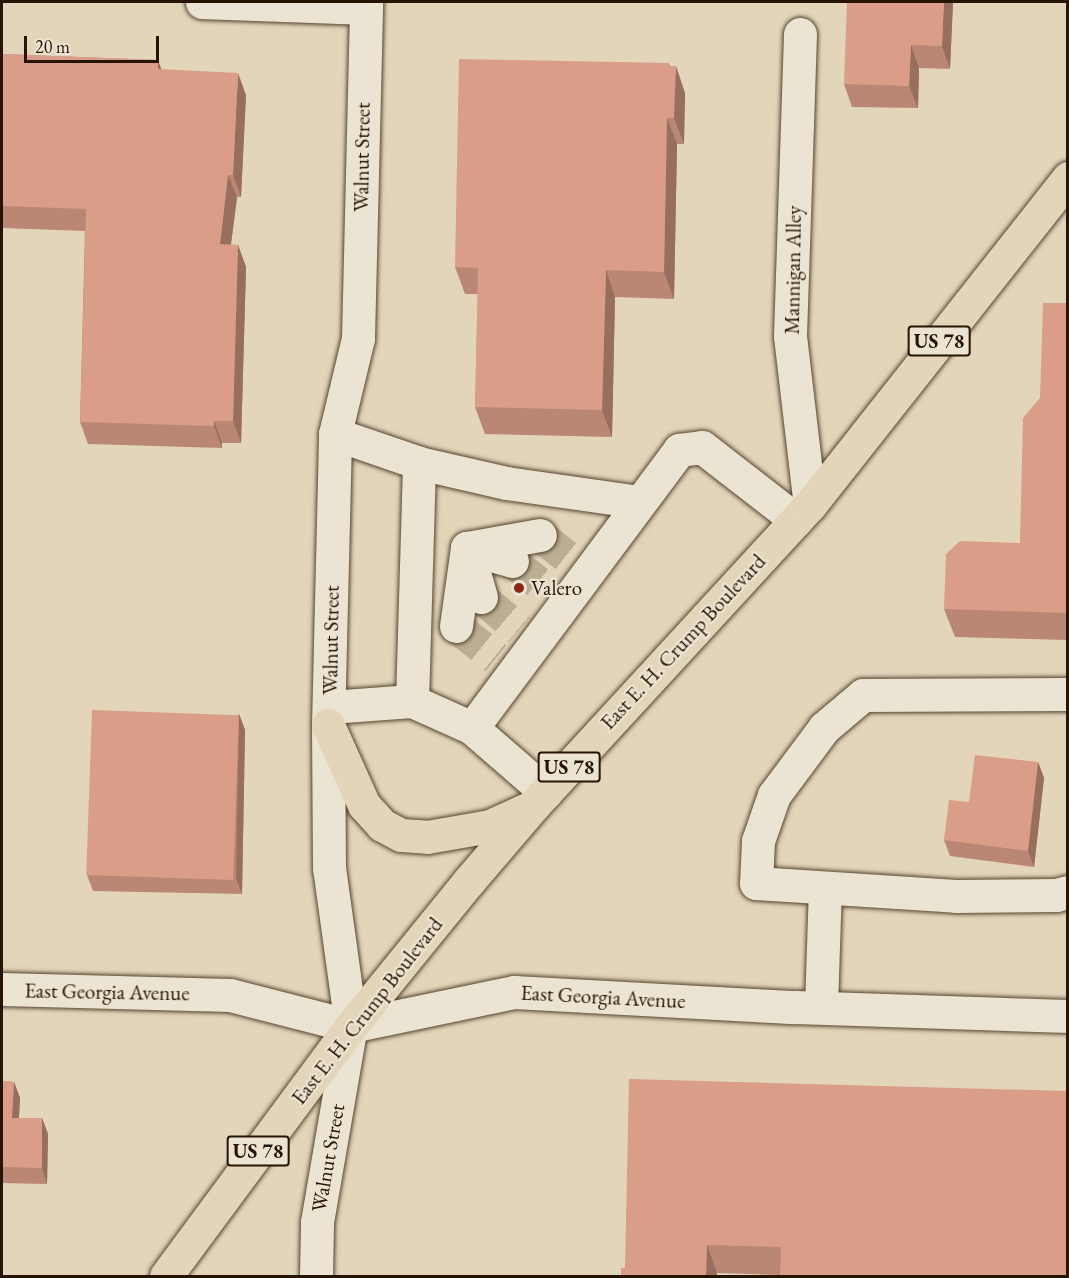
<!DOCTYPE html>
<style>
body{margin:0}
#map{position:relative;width:1069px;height:1278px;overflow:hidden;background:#e2d5ba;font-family:"EB Garamond",serif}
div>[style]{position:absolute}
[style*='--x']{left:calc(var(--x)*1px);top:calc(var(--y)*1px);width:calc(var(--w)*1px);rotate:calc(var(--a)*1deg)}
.minor-tunnel>*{height:33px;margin-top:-16.5px;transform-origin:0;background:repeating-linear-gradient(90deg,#bcae95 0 33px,transparent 0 49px)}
.roads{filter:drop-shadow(0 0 2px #55442e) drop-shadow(0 0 2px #55442e)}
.minor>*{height:33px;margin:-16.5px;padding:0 16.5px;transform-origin:16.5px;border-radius:16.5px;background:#ece4d2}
.major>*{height:33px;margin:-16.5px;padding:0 16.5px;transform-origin:16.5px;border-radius:16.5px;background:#e2d5ba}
.wall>*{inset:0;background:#bb8775}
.shaded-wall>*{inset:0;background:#986e5f}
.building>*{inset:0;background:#d99d88;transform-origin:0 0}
.dots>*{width:16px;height:16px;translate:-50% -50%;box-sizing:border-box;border:3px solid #ece4d2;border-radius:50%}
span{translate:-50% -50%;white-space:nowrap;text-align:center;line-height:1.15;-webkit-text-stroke:4.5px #ece4d2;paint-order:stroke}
.shield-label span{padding:2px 4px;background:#ece4d2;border:2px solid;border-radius:4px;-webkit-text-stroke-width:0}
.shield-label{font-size:20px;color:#261300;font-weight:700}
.street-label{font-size:21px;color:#261300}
.poi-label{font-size:21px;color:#261300}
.left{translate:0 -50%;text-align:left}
.frame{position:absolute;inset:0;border:3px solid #261300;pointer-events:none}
.scale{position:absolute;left:24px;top:36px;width:135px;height:27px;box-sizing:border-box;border:3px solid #261300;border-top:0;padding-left:8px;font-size:18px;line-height:21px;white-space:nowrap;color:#261300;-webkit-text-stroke:4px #ece4d2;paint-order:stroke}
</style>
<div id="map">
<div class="minor-tunnel">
<i style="--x:540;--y:535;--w:43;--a:38.5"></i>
<i style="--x:512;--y:561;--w:48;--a:39"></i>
<i style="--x:481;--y:597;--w:50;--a:40.1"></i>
<i style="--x:456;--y:626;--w:51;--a:38.7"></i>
</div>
<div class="roads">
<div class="minor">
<i style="--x:202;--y:2;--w:163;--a:2.1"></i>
<i style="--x:800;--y:34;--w:302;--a:91.9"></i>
<i style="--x:790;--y:336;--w:170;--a:83.3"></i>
<i style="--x:335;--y:434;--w:89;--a:19"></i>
<i style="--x:419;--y:463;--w:89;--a:12.9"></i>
<i style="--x:506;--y:483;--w:135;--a:8.1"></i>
<i style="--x:512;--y:561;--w:47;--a:-163.9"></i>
<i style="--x:467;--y:548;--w:74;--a:-10.1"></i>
<i style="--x:456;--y:626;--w:79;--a:-82"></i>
<i style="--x:467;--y:548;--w:51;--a:74.1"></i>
<i style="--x:1068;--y:694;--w:205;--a:179.7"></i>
<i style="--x:863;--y:695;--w:51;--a:139.8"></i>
<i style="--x:824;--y:728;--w:84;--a:126.7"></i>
<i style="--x:774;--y:795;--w:49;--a:109.2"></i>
<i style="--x:758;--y:841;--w:42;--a:92.7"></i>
<i style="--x:756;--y:883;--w:200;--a:3.7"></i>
<i style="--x:956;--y:896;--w:100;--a:-0.6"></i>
<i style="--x:1056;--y:895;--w:12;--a:-14"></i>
<i style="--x:412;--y:701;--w:238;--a:-88.3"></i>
<i style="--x:330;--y:707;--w:82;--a:-4.2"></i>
<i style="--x:412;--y:701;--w:66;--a:24.2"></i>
<i style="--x:472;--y:728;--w:98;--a:40.9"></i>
<i style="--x:472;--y:728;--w:347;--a:-53.3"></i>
<i style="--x:679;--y:450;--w:23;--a:-7"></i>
<i style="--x:702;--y:447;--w:119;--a:37.8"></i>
<i style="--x:2;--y:989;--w:228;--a:1.5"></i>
<i style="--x:230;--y:995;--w:125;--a:14.4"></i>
<i style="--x:351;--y:1026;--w:167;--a:-11.8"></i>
<i style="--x:514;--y:992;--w:281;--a:3.1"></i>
<i style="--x:795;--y:1007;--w:273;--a:1.9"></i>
<i style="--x:821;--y:1007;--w:118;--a:-88.1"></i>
<i style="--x:316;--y:1276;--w:54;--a:-88.9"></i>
<i style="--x:317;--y:1222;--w:199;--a:-80.2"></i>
<i style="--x:351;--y:1026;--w:160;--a:-97.9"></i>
<i style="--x:329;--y:868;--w:143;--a:-90.4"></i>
<i style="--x:328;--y:725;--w:291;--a:-88.6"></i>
<i style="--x:335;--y:434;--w:99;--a:-76.5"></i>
<i style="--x:358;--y:338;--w:336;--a:-88.6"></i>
</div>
<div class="major">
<i style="--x:328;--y:725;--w:88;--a:65.8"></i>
<i style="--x:364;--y:805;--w:27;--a:48"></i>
<i style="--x:382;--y:825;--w:21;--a:28"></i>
<i style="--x:401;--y:835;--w:26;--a:4"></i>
<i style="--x:427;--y:837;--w:64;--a:-9.9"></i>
<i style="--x:490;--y:826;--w:41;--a:-24.7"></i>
<i style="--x:166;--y:1276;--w:311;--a:-53.5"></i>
<i style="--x:351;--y:1026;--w:187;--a:-50.9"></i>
<i style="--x:469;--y:881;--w:100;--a:-49.5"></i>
<i style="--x:534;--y:805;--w:408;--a:-47.4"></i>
<i style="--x:810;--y:505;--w:417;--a:-51.7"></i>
</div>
</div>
<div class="wall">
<i style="clip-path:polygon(953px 2px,950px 69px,919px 68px,918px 108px,852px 107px,844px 84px)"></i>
<i style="clip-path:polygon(2px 54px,158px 60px,161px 70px,246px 95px,241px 197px,237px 197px,231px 245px,238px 245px,246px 267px,241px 443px,222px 443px,222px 448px,88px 444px,80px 422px,85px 231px,2px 228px)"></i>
<i style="clip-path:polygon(671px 66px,685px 93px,684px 144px,677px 144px,674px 299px,615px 297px,612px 437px,485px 434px,475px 407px,478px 294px,465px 294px,455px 267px)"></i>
<i style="clip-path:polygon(1068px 303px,1068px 640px,955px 637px,944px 609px,1020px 543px,1040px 398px)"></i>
<i style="clip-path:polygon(239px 714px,245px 730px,242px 894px,93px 891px,87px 875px)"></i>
<i style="clip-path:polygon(1038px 762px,1044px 778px,1034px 867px,950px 856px,944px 840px,969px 802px)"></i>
<i style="clip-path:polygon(2px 1081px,14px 1082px,20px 1098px,19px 1118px,42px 1118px,48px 1134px,47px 1184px,2px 1183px)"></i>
<i style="clip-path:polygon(1068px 1091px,780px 1275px,717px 1273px,717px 1276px,621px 1276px,625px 1268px)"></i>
</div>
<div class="shaded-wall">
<i style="clip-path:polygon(944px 2px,953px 2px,950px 69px,942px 46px)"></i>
<i style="clip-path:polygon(911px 45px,919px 68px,918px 108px,909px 86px)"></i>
<i style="clip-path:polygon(158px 60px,166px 82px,158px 69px)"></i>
<i style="clip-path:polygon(669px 63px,675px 79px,676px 66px,685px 93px,684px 144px,674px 118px)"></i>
<i style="clip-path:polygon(238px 73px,246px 95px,241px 197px,233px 175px)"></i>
<i style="clip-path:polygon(667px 118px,677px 144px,674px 299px,664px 272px)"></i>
<i style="clip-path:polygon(228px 175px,237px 197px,228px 266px,220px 244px)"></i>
<i style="clip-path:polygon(238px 245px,246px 267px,241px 443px,233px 421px)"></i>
<i style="clip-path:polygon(606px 270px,615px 297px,612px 437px,602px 410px)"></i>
<i style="clip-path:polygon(214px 421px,222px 443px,222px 448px,214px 426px)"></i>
<i style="clip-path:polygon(239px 714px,245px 730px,242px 894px,236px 878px)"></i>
<i style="clip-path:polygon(1038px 762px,1044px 778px,1034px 867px,1028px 851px)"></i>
<i style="clip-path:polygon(14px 1082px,20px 1098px,18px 1134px,12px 1118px)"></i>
<i style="clip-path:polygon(42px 1118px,48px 1134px,47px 1184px,42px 1168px)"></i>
<i style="clip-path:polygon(707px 1245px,717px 1273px,717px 1276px,706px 1276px)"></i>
</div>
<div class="building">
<i style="clip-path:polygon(847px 2px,944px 2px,942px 46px,911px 45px,909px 86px,844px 84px)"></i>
<i style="clip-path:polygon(2px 54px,158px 60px,158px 69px,238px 73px,233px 175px,228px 175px,220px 244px,238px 245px,233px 421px,214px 421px,214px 426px,80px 422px,86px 209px,2px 206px)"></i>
<i style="clip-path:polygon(459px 59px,669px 63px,669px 66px,676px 66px,674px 118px,667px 118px,664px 272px,606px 270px,602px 410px,475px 407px,478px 268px,455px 267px)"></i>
<i style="clip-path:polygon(1043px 303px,1068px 303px,1068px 613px,944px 609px,946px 554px,960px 541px,1020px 543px,1023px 418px,1040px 398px)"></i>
<i style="left:92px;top:710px;width:147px;height:165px;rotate:2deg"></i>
<i style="clip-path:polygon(975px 755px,1038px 762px,1028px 851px,944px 840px,949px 800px,969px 802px)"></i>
<i style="clip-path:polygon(629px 1079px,1068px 1091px,1068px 1276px,780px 1276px,781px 1247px,707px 1245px,706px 1276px,621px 1276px,621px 1268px,625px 1268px)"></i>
<i style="clip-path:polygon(2px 1081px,14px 1082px,12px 1118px,42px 1118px,42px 1168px,2px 1167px)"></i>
</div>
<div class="dots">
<i style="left:519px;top:588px;background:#8f2418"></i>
</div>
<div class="shield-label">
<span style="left:939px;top:341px">US 78</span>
<span style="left:569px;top:767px">US 78</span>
<span style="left:258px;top:1151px">US 78</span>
</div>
<div class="street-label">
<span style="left:362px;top:157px;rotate:-89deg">Walnut Street</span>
<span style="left:793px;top:270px;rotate:-89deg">Mannigan Alley</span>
<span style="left:331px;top:640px;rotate:-89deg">Walnut Street</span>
<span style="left:683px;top:642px;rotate:-47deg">East E. H. Crump Boulevard</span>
<span style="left:107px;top:992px;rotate:1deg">East Georgia Avenue</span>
<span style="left:603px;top:997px;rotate:3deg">East Georgia Avenue</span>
<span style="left:367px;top:1011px;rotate:-52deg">East E. H. Crump Boulevard</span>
<span style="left:328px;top:1158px;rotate:-80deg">Walnut Street</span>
</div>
<div class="poi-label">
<span class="left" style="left:531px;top:588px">Valero</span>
</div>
<div class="frame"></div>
<div class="scale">20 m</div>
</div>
